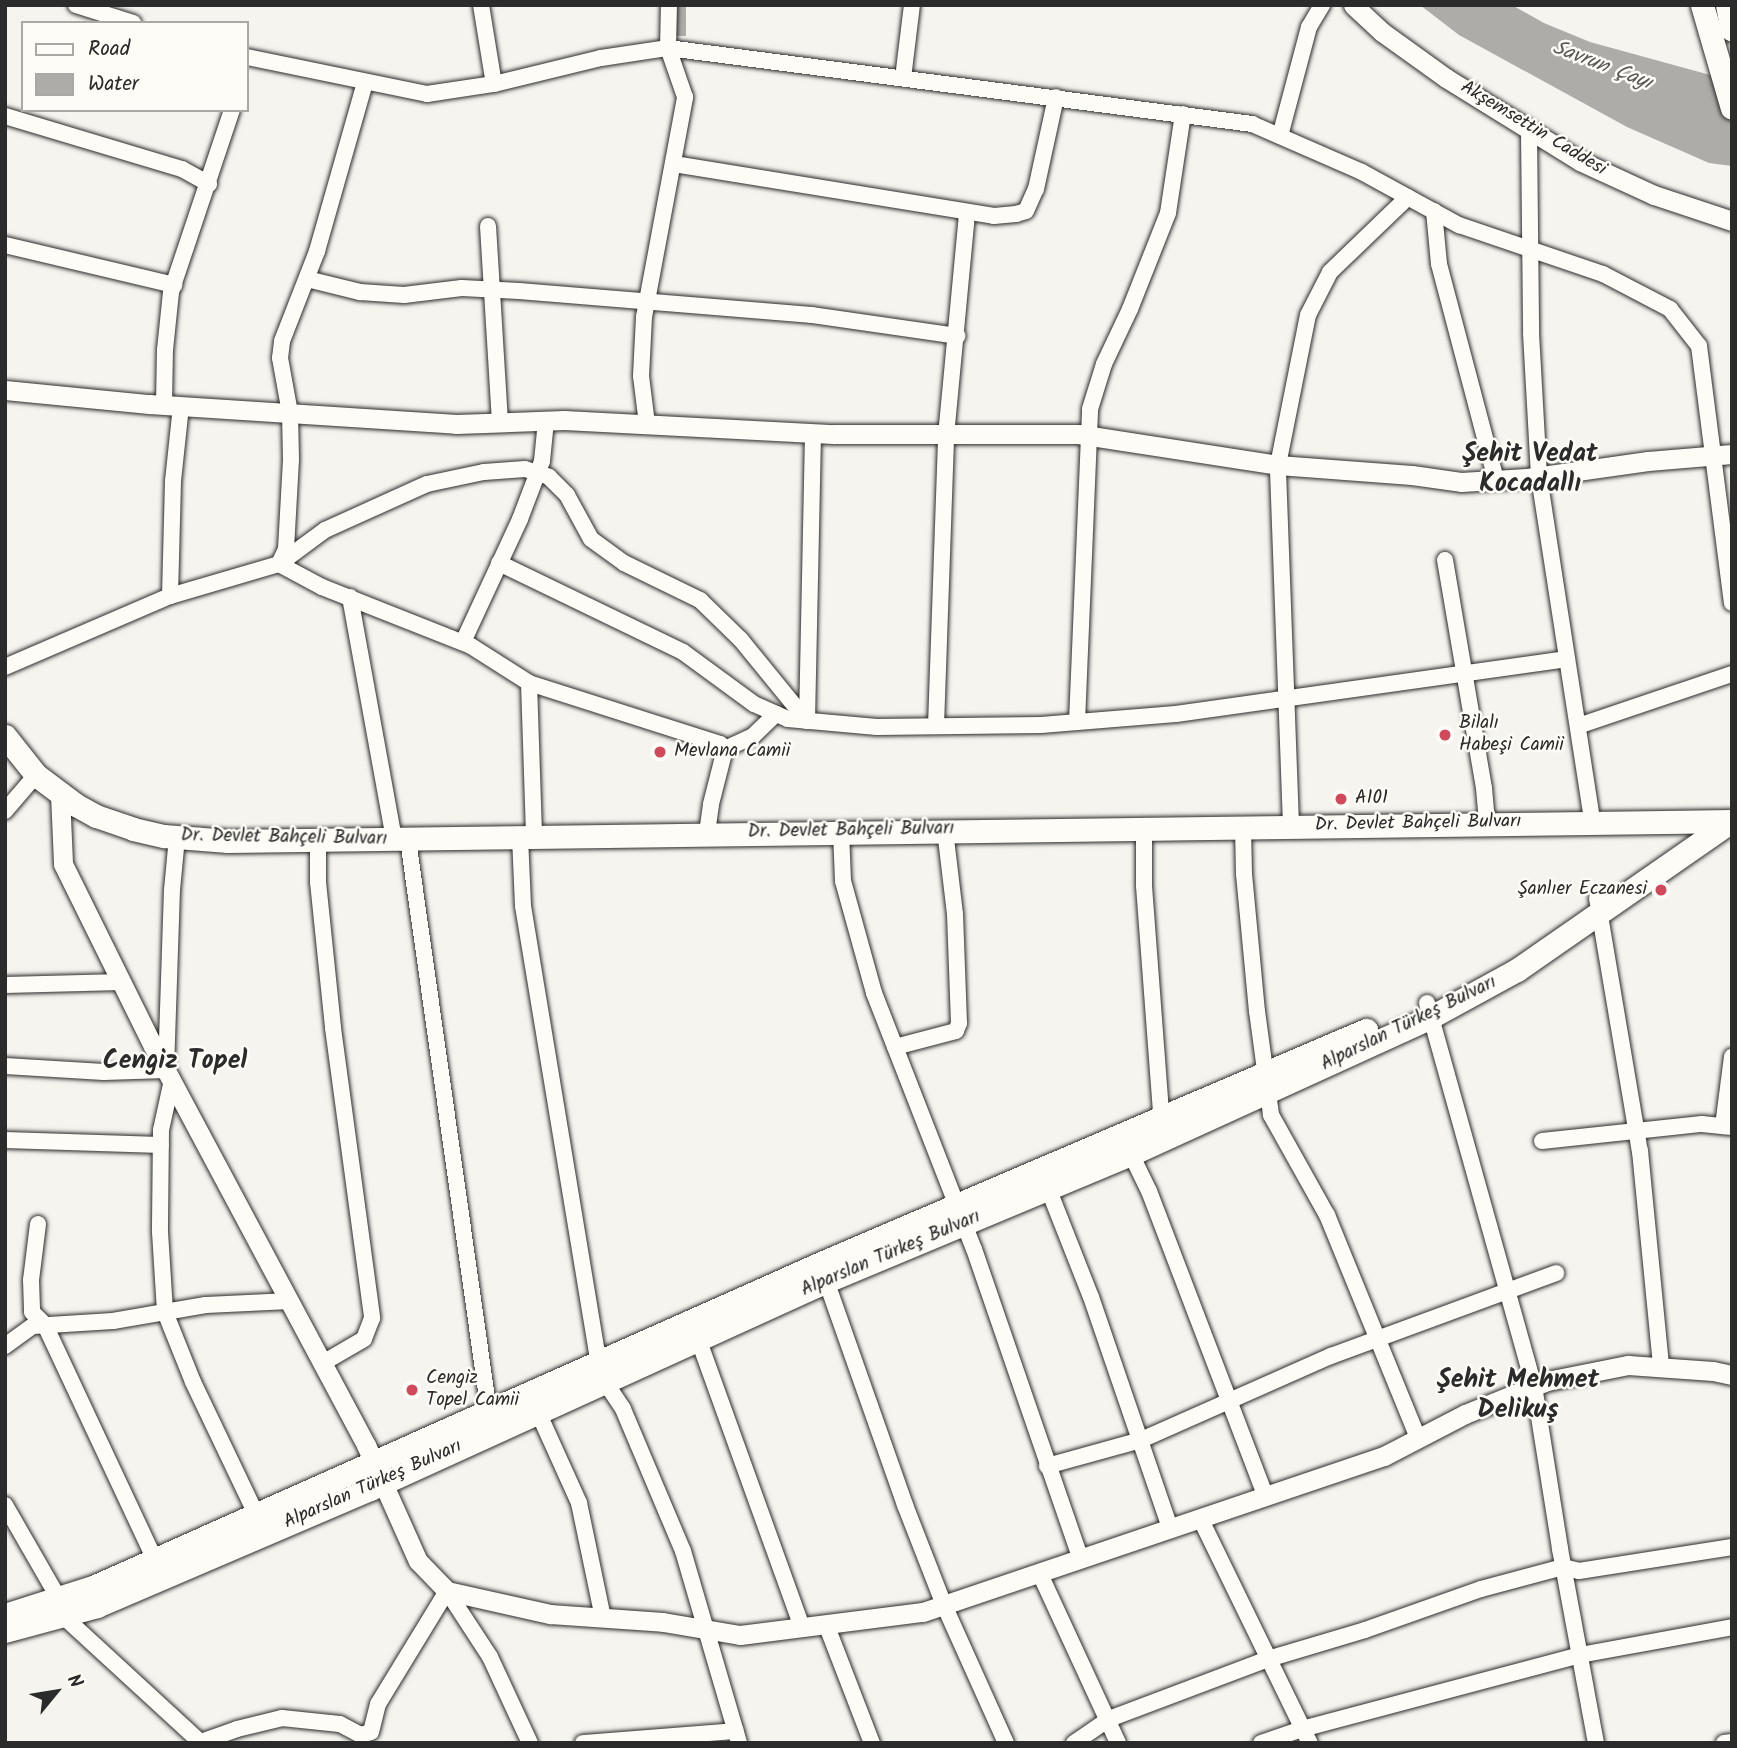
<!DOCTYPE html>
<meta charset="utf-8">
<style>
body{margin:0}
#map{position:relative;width:1737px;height:1748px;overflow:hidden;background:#f5f4ef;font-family:Kalam,sans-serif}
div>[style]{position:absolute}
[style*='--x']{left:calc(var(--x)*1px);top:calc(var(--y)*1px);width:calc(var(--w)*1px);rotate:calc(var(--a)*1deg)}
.water>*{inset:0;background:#adaca9;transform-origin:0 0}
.roads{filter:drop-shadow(0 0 2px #2b2b2b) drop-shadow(0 0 2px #2b2b2b)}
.minor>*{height:16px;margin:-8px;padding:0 8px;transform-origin:8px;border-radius:8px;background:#fdfcf7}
.tertiary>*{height:19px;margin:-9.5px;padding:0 9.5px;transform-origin:9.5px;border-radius:9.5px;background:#fdfcf7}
.secondary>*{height:23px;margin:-11.5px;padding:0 11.5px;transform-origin:11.5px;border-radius:11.5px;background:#fdfcf7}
.dots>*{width:19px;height:19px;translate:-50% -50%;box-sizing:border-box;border:4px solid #fdfcf7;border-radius:50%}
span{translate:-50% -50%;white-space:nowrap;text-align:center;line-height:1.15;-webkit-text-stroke:5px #fdfcf7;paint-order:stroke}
.street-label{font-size:19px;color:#2b2b2b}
.poi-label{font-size:19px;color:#2b2b2b}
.left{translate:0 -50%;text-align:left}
.right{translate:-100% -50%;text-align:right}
.water-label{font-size:21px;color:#585857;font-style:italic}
.district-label{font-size:26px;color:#2b2b2b;font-weight:700}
.frame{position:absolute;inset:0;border:7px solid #2b2b2b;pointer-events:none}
.legend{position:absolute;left:21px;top:21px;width:228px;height:91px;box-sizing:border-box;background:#fdfcf7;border:2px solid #a9a8a5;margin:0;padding:9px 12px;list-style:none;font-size:21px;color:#2b2b2b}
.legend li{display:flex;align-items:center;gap:14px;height:35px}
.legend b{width:35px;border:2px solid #a9a8a5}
.north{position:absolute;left:21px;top:1657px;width:70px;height:70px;-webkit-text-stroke:5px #fdfcf7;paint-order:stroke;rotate:60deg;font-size:19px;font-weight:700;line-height:28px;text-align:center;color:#2b2b2b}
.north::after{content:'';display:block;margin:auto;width:24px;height:32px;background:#2b2b2b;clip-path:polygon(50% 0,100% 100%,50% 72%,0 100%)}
</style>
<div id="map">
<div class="water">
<i style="left:673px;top:5px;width:13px;height:31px"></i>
<i style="clip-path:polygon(1420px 5px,1512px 5px,1544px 23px,1590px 42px,1732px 81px,1732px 166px,1709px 163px,1627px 127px,1459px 35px)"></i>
</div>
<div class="roads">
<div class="minor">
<i style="--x:76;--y:5;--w:60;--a:17.5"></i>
<i style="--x:481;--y:5;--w:80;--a:80.7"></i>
<i style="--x:247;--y:57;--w:184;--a:11.6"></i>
<i style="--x:427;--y:94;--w:68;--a:-8.5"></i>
<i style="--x:494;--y:84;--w:110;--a:-13.7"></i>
<i style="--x:601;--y:58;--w:68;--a:-8.5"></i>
<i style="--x:668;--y:48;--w:589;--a:7.41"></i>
<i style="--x:1252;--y:124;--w:120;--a:23.6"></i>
<i style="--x:1362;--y:172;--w:111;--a:28.7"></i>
<i style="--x:1459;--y:225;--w:152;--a:18.8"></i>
<i style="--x:1603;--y:274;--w:76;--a:27.6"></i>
<i style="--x:1670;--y:309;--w:47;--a:51.9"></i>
<i style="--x:1699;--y:346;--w:259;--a:82.7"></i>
<i style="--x:903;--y:78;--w:74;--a:-83"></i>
<i style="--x:5;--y:116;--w:185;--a:16.7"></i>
<i style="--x:182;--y:169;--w:31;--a:29"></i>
<i style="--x:1529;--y:131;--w:202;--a:89.4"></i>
<i style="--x:1531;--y:333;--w:144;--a:86.8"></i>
<i style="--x:1539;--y:477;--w:348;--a:81.2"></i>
<i style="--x:1280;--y:136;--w:113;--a:-75.1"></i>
<i style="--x:1309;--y:27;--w:26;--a:-59"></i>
<i style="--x:674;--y:164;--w:324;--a:9.2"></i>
<i style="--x:994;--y:216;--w:22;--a:-5"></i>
<i style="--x:1016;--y:214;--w:10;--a:-17"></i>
<i style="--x:1026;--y:211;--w:24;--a:-66"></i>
<i style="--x:1036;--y:189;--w:94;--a:-77.7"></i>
<i style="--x:1434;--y:211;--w:53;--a:84.6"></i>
<i style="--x:1439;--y:264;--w:223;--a:75.2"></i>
<i style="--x:488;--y:226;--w:197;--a:86.5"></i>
<i style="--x:5;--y:245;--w:174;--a:13.3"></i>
<i style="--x:307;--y:279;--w:55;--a:13.8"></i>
<i style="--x:360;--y:292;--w:44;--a:3.9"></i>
<i style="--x:404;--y:295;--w:58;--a:-6.9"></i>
<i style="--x:462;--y:288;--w:57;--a:3"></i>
<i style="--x:519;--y:291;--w:294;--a:4.7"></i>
<i style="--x:812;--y:315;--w:147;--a:8.2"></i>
<i style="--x:164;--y:405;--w:55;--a:-89"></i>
<i style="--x:165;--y:350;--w:58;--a:-84.1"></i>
<i style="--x:171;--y:292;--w:192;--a:-71.5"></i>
<i style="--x:647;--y:424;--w:48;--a:-97.1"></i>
<i style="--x:641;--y:376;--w:59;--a:-87.1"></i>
<i style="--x:644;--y:317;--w:224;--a:-79.4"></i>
<i style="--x:685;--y:97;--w:52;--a:-109.1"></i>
<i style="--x:668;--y:48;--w:43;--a:-88.7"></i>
<i style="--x:1445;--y:560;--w:231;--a:80.3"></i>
<i style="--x:1484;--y:788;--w:37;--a:85"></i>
<i style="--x:280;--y:562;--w:14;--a:-65"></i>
<i style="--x:286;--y:549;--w:89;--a:-86.8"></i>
<i style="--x:291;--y:460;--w:47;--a:-91.2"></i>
<i style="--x:290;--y:413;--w:56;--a:-100.3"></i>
<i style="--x:280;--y:358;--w:17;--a:-83"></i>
<i style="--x:282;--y:341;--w:97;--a:-68.7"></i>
<i style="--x:317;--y:251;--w:175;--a:-74.1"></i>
<i style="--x:499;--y:563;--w:204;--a:25.8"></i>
<i style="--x:683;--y:652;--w:88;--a:36.2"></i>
<i style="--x:754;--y:704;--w:37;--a:24"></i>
<i style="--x:788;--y:719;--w:89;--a:5.1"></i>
<i style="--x:877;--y:727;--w:164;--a:-0.7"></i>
<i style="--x:1041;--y:725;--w:135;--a:-4.7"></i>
<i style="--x:1176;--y:714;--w:395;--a:-8"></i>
<i style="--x:279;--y:564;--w:49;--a:28.1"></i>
<i style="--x:322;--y:587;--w:160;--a:21.6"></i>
<i style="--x:471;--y:646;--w:69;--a:32.5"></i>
<i style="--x:529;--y:683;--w:201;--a:17.7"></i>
<i style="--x:720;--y:744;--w:7;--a:45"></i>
<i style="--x:170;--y:596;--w:115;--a:-88.5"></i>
<i style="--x:173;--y:481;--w:75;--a:-83.9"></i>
<i style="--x:350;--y:597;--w:246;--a:79.7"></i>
<i style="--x:463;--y:642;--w:136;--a:-65.1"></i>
<i style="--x:520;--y:519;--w:62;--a:-69.2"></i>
<i style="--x:542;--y:461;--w:40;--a:-84.3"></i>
<i style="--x:5;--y:667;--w:180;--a:-23.3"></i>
<i style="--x:170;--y:596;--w:114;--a:-16.4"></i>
<i style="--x:279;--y:564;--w:57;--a:-36.5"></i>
<i style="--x:325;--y:530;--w:112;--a:-24.3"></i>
<i style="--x:427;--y:484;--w:58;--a:-11.9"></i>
<i style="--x:484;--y:472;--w:41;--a:-4.2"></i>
<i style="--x:525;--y:469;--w:25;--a:18"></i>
<i style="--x:549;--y:477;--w:25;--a:45"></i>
<i style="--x:567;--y:495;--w:50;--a:61.4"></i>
<i style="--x:591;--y:539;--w:41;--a:36"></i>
<i style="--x:624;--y:563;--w:85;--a:26"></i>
<i style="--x:700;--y:600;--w:57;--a:44.3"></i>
<i style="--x:741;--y:640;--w:104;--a:50.8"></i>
<i style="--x:529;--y:683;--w:154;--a:88.1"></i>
<i style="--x:807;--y:721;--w:288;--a:-88.8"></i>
<i style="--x:1077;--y:722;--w:313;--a:-87.6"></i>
<i style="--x:1090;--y:409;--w:47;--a:-72.7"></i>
<i style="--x:1104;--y:364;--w:61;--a:-64.7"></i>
<i style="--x:1130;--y:309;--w:103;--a:-68.4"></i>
<i style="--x:1168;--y:213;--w:100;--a:-81.4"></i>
<i style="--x:936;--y:726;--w:290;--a:-88"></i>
<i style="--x:946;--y:436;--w:225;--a:-84.6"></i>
<i style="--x:1578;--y:726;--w:163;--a:-18.7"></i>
<i style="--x:5;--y:811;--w:48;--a:-49.3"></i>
<i style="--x:1291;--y:825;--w:360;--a:-92.1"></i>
<i style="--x:1278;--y:465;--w:153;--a:-78.7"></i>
<i style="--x:1308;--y:315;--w:48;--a:-62.9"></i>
<i style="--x:1330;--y:272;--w:108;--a:-43.9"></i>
<i style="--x:1243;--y:827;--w:47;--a:88.8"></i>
<i style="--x:1244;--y:874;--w:138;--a:84.6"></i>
<i style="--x:1257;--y:1011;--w:105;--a:82.3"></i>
<i style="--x:1271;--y:1115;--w:115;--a:60.8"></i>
<i style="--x:1327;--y:1215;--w:241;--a:67.8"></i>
<i style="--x:1144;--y:828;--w:58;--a:90"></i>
<i style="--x:1144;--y:886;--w:241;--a:85.7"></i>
<i style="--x:841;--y:831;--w:50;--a:87.7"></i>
<i style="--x:843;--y:881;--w:116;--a:74.5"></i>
<i style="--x:874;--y:993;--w:275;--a:68.7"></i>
<i style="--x:974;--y:1249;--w:329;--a:71"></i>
<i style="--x:707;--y:833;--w:29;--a:-82"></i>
<i style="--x:711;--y:804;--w:57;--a:-75.7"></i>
<i style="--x:725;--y:749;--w:31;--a:-25"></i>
<i style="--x:753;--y:736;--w:32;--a:-44"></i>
<i style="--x:520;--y:837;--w:69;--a:87.5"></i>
<i style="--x:523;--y:906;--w:463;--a:80.6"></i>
<i style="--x:599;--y:1363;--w:20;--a:72"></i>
<i style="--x:605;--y:1382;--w:32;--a:56"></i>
<i style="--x:623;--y:1409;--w:154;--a:67.1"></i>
<i style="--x:683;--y:1551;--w:200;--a:73.7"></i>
<i style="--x:408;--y:840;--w:585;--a:81.94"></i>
<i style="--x:318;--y:841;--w:41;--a:90"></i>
<i style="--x:318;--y:882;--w:147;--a:84.1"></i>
<i style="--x:333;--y:1028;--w:293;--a:82.3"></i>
<i style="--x:372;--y:1318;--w:22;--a:111"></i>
<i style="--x:364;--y:1339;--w:48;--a:149.7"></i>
<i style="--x:1597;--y:898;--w:257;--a:80.4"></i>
<i style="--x:1640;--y:1151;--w:217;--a:84.4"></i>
<i style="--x:5;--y:985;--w:117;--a:-1.5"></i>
<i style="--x:1427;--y:1003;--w:398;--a:74.4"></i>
<i style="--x:1534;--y:1386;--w:165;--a:80.9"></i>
<i style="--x:1560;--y:1549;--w:197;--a:79.5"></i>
<i style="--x:895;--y:1047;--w:63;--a:-14.7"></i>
<i style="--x:956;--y:1031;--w:9;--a:-69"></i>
<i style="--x:959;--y:1023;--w:109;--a:-92.1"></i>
<i style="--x:955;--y:914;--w:85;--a:-96.8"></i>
<i style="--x:5;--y:1066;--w:99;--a:3.5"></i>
<i style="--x:104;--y:1072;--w:62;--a:-1.8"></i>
<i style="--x:166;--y:1070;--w:180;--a:-88.1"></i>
<i style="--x:172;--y:890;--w:53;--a:-84.6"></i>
<i style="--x:172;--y:1080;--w:51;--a:102.4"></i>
<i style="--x:161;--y:1130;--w:102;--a:90.6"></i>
<i style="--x:160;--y:1232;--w:80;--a:86.4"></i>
<i style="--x:165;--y:1312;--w:75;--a:68.2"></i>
<i style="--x:193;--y:1382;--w:146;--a:64.5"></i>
<i style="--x:1723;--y:1126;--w:70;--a:-82.6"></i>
<i style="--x:5;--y:1140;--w:156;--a:1.8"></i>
<i style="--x:1542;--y:1141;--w:161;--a:-6.1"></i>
<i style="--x:1702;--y:1124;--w:30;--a:6"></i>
<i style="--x:1131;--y:1154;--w:41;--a:64.1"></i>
<i style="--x:1149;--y:1191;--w:328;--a:69.1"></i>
<i style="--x:1048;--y:1188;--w:117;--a:68.5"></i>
<i style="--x:1091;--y:1297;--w:246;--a:71.1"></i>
<i style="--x:38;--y:1224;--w:56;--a:97.1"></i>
<i style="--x:31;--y:1280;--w:32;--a:88"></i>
<i style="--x:32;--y:1312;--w:18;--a:45"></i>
<i style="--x:45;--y:1325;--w:259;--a:64.9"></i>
<i style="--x:823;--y:1272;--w:247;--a:70.6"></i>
<i style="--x:905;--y:1505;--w:107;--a:68.7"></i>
<i style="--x:944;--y:1605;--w:151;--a:65.8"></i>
<i style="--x:695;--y:1330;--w:316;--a:70.2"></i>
<i style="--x:5;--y:1346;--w:34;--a:-36"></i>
<i style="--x:33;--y:1326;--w:80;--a:-3.6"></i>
<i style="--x:113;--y:1321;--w:94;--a:-9.8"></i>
<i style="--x:206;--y:1305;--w:84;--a:-2.7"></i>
<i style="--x:538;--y:1412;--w:100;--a:65.7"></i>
<i style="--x:579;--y:1503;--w:117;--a:78.2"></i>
<i style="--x:1047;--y:1466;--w:98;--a:-15.5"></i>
<i style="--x:1141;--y:1440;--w:208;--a:-23.9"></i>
<i style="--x:1331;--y:1356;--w:240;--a:-20.2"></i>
<i style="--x:5;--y:1505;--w:108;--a:60.1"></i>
<i style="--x:1201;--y:1520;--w:248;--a:64"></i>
<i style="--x:1040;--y:1574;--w:186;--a:65.2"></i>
<i style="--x:62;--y:1615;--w:189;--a:42.6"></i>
<i style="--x:826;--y:1624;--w:128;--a:68.9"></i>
<i style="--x:198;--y:1743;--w:41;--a:-19.7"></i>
<i style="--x:237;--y:1729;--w:46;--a:-13.7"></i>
<i style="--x:282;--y:1718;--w:58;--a:5.9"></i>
<i style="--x:340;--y:1724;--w:24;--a:28"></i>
<i style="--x:361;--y:1735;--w:10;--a:-17"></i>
<i style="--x:371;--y:1732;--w:29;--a:-76"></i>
<i style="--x:378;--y:1704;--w:132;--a:-58.6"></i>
<i style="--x:447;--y:1591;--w:79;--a:56.9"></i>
<i style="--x:490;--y:1657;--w:95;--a:65.1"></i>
<i style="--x:583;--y:1743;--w:153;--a:-4.5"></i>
<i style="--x:1074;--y:1743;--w:42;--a:-34.4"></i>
<i style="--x:1109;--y:1719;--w:170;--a:-20.7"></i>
<i style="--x:1268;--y:1659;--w:101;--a:-16.6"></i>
<i style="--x:1365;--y:1630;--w:123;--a:-19.5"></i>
<i style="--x:1481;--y:1589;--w:85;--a:-15"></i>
<i style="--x:1563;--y:1567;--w:16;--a:14"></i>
<i style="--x:1579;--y:1571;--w:155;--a:-8.9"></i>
<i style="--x:1261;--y:1743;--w:43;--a:-18.9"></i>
<i style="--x:1302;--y:1729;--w:288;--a:-14.9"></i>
<i style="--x:1580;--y:1655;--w:155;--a:-10.4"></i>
<i style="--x:1724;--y:1743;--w:8;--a:-7"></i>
</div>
<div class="tertiary">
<i style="--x:1353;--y:5;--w:40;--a:43"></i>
<i style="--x:1382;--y:32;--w:79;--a:35.7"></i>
<i style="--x:1446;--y:78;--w:158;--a:31.8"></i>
<i style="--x:1580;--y:161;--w:81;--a:24.7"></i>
<i style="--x:1654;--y:195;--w:82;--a:18.4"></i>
<i style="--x:5;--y:390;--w:145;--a:5.6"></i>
<i style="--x:149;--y:404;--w:308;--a:3.7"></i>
<i style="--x:456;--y:424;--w:108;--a:-2.1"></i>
<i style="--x:564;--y:420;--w:270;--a:3"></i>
<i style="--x:834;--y:434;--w:244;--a:0"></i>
<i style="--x:1078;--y:434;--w:202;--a:8.8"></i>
<i style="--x:1278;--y:465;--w:134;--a:4.3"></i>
<i style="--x:1412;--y:475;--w:49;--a:8.1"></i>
<i style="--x:1461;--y:482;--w:66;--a:-3.5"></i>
<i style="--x:1527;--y:478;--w:122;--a:-8"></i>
<i style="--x:1648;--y:461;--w:84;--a:-4.8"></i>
<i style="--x:60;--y:794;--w:70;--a:87.5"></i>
<i style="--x:63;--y:864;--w:203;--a:63.7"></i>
<i style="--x:153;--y:1046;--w:452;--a:61.9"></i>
<i style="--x:366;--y:1445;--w:127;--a:65.9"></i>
<i style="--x:418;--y:1561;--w:42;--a:46"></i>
<i style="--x:447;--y:1591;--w:106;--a:12.6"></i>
<i style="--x:550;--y:1614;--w:113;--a:4"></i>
<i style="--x:663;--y:1622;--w:78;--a:9.6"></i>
<i style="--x:740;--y:1635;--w:184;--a:-7.2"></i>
<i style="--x:923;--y:1612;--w:487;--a:-18.7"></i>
<i style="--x:1384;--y:1456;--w:91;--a:-27.4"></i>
<i style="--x:1465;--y:1414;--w:88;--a:-21.9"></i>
<i style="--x:1547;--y:1381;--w:83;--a:-11.2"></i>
<i style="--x:1628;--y:1365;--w:85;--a:4"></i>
<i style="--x:1713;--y:1371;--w:19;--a:12"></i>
</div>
<div class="secondary">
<i style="--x:1702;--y:5;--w:107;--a:73.8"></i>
<i style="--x:1727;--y:5;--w:25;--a:79"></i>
<i style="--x:5;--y:736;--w:50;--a:51.5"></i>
<i style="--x:36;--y:775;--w:50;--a:36.9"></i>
<i style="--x:76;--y:805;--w:23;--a:29"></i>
<i style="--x:96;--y:816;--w:39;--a:19"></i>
<i style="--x:133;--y:829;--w:32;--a:13"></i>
<i style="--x:164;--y:836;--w:64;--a:4.5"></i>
<i style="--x:228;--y:841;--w:1504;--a:-0.76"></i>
<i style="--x:5;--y:1615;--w:92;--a:-17.7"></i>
<i style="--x:93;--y:1587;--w:797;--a:-23.99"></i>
<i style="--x:821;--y:1263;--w:593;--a:-23.15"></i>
<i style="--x:5;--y:1631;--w:95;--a:-15.2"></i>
<i style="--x:97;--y:1606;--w:297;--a:-23.2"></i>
<i style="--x:370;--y:1489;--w:489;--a:-24.5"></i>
<i style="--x:815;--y:1286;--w:342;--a:-22.7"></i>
<i style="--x:1131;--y:1154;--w:330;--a:-24.5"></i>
<i style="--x:1431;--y:1017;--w:98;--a:-28.7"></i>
<i style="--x:1517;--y:970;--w:261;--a:-34.8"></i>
</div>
</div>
<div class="dots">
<i style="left:1445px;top:735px;background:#d1495b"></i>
<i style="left:660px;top:752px;background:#d1495b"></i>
<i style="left:1341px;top:799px;background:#d1495b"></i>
<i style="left:1661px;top:890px;background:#d1495b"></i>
<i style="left:412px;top:1390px;background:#d1495b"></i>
</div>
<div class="street-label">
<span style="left:1533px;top:129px;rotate:31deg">Akşemsettin Caddesi</span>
<span style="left:1418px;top:824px;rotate:-1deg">Dr. Devlet Bahçeli Bulvarı</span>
<span style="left:851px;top:831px;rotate:-1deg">Dr. Devlet Bahçeli Bulvarı</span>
<span style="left:284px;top:838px;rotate:1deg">Dr. Devlet Bahçeli Bulvarı</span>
<span style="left:1409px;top:1024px;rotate:-26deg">Alparslan Türkeş Bulvarı</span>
<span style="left:891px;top:1254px;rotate:-23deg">Alparslan Türkeş Bulvarı</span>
<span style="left:373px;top:1485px;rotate:-24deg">Alparslan Türkeş Bulvarı</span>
</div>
<div class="poi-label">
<span class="left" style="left:1459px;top:735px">Bilalı<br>Habeşi Camii</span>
<span class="left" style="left:674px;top:752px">Mevlana Camii</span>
<span class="left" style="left:1355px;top:799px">A101</span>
<span class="right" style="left:1647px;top:890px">Şanlıer Eczanesi</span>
<span class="left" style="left:426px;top:1390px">Cengiz<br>Topel Camii</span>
</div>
<div class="water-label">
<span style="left:1602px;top:66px;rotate:21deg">Savrun Çayı</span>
</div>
<div class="district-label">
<span style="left:1530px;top:470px">Şehit Vedat<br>Kocadallı</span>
<span style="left:175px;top:1062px">Cengiz Topel</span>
<span style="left:1518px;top:1396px">Şehit Mehmet<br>Delikuş</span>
</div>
<div class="frame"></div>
<ul class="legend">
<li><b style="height:9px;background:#fdfcf7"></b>Road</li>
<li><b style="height:19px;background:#adaca9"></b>Water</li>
</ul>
<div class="north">N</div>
</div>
